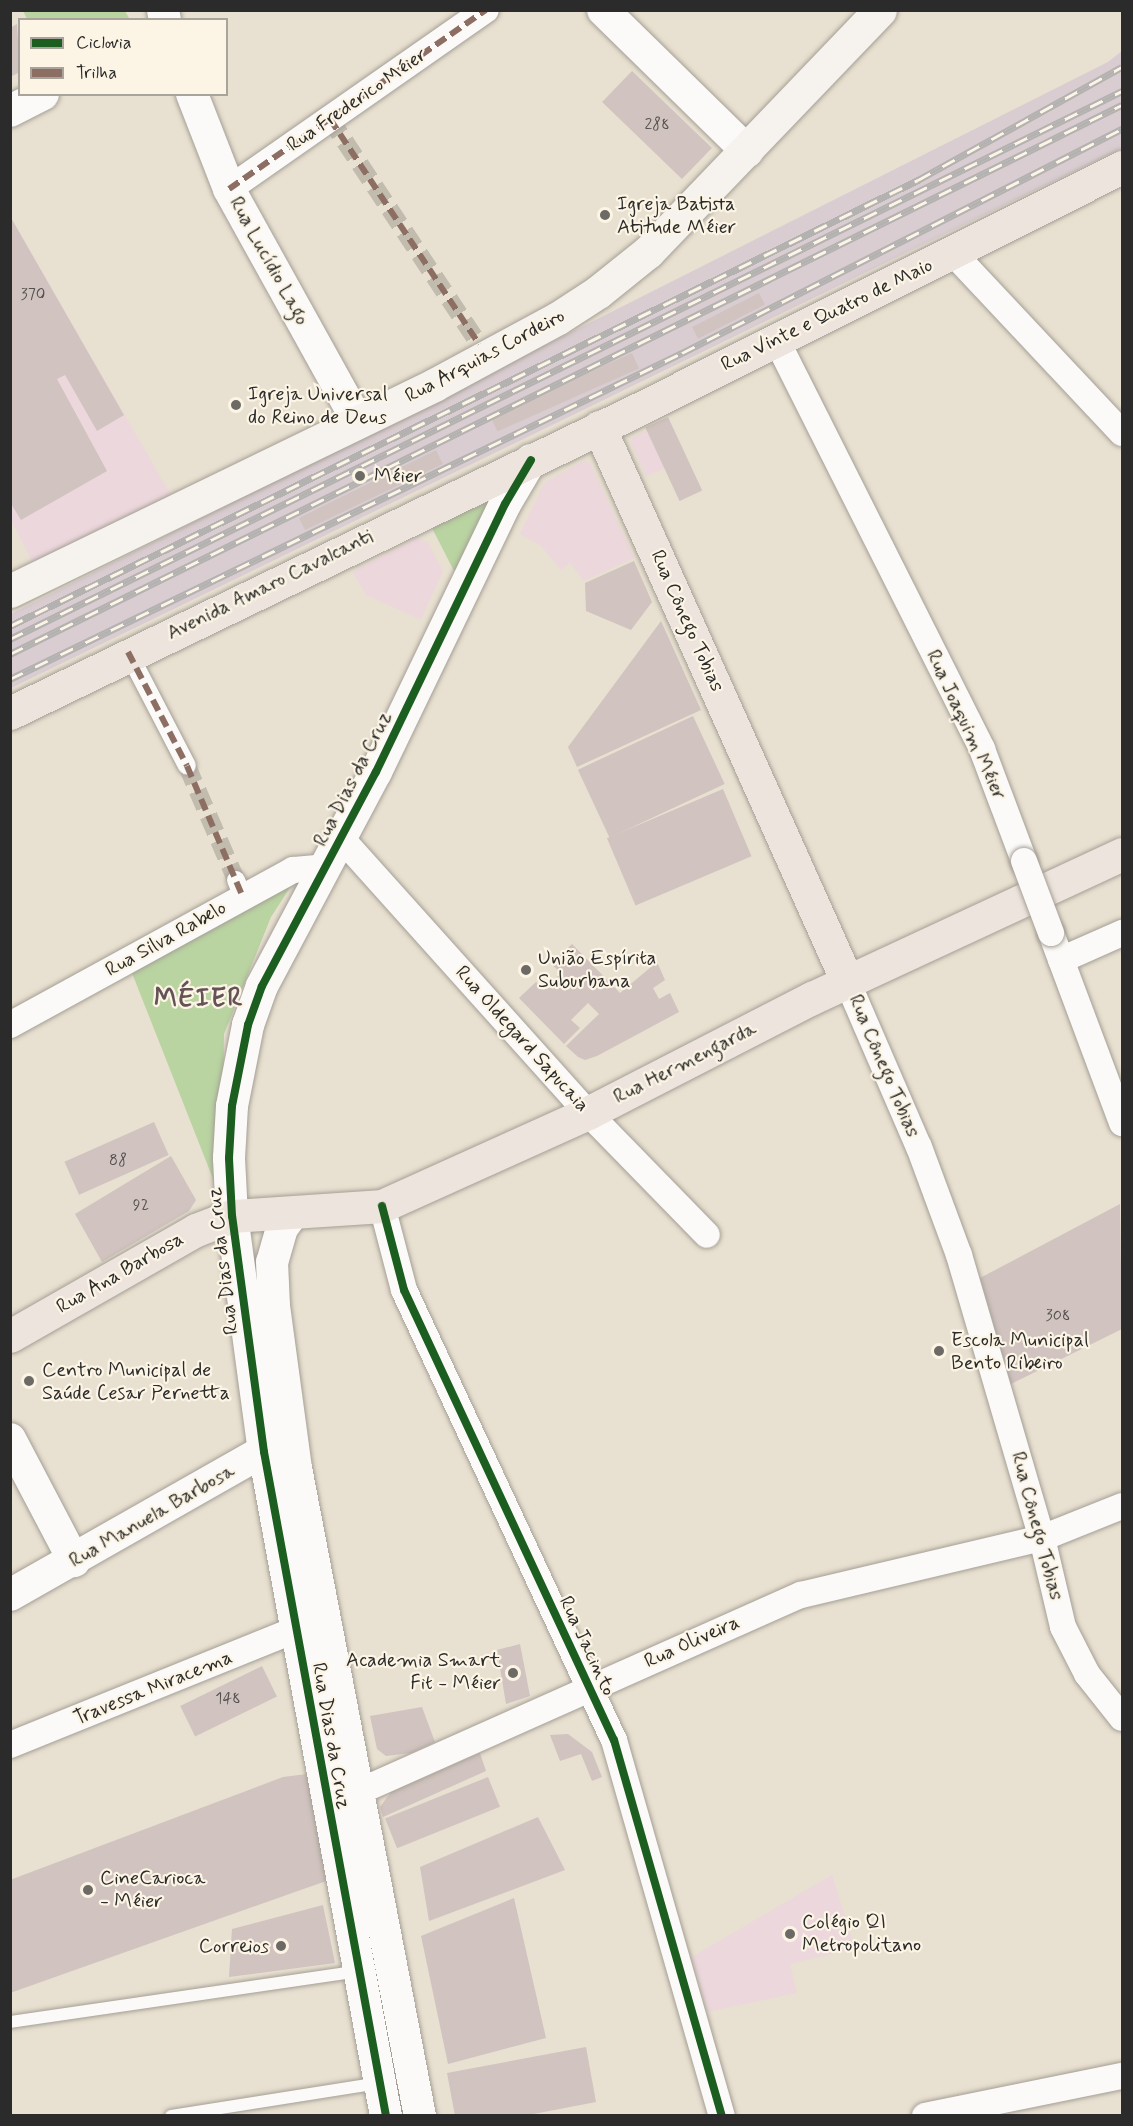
<!DOCTYPE html>
<meta charset="utf-8">
<style>
body{margin:0}
#map{position:relative;width:1133px;height:2126px;overflow:hidden;background:#e8e0d0;font-family:Mynerve,sans-serif}
div>[style]{position:absolute}
[style*='--x']{left:calc(var(--x)*1px);top:calc(var(--y)*1px);width:calc(var(--w)*1px);rotate:calc(var(--a)*1deg)}
.built>*{inset:0;background:#ecd7dc}
.industrial>*{inset:0;background:#dacdd1}
.green>*{inset:0;background:#b9d3a1}
.building>*{inset:0;background:#d1c3bf;transform-origin:0 0}
.pedestrian-tunnel>*{height:18px;margin-top:-9px;transform-origin:0;background:repeating-linear-gradient(90deg,#c2bcaf 0 18px,transparent 0 27px)}
.roads{filter:drop-shadow(0 0 2px #a49f96) drop-shadow(0 0 2px #a49f96)}
.service>*{height:12px;margin:-6px;padding:0 6px;transform-origin:6px;border-radius:6px;background:#fcfaf8}
.pedestrian>*{height:18px;margin:-9px;padding:0 9px;transform-origin:9px;border-radius:9px;background:#fcfaf8}
.minor>*{height:26px;margin:-13px;padding:0 13px;transform-origin:13px;border-radius:13px;background:#fcfaf8}
.tertiary>*{height:32px;margin:-16px;padding:0 16px;transform-origin:16px;border-radius:16px;background:#fcfaf8}
.secondary>*{height:33px;margin:-16.5px;padding:0 16.5px;transform-origin:16.5px;border-radius:16.5px;background:#f6f2ed}
.primary>*{height:33px;margin:-16.5px;padding:0 16.5px;transform-origin:16.5px;border-radius:16.5px;background:#ede5dd}
.rail>*{height:7px;margin-top:-3.5px;transform-origin:0;background:repeating-linear-gradient(90deg,#fcf5e5 0 14px,#b3b2b0 0 28px);box-sizing:border-box;border-block:2px solid #b3b2b0}
.bridges{filter:drop-shadow(0 0 2px #a49f96) drop-shadow(0 0 2px #a49f96)}
.minor-bridge>*{height:26px;margin:-13px;padding:0 13px;transform-origin:13px;border-radius:13px;background:#fcfaf8}
.quiet>*{height:6px;margin-top:-3px;transform-origin:0;background:repeating-linear-gradient(90deg,#8d6e63 0 12px,transparent 0 18px)}
.cycleway>*{height:8px;margin:-4px;padding:0 4px;transform-origin:4px;border-radius:4px;background:#1b5e20}
.dots>*{width:16px;height:16px;translate:-50% -50%;box-sizing:border-box;border:3px solid #fcf5e5;border-radius:50%}
span{translate:-50% -50%;white-space:nowrap;text-align:center;line-height:1.15;-webkit-text-stroke:4.5px #fcf5e5;paint-order:stroke}
.number-label{font-size:16px;color:#545150}
.number-label span{-webkit-text-stroke-width:0}
.street-label{font-size:20px;color:#2b2b2b}
.poi-label{font-size:20px;color:#2b2b2b}
.left{translate:0 -50%;text-align:left}
.right{translate:-100% -50%;text-align:right}
.district-label{font-size:26px;color:#655257;font-weight:700;letter-spacing:1.5px}
.frame{position:absolute;inset:0;border:12px solid #2b2b2b;pointer-events:none}
.legend{position:absolute;left:18px;top:18px;width:210px;height:78px;box-sizing:border-box;background:#fcf5e5;border:2px solid #a8a49b;margin:0;padding:8px 10px;list-style:none;font-size:18px;color:#2b2b2b}
.legend li{display:flex;align-items:center;gap:12px;height:30px}
.legend b{width:30px;border:2px solid #a8a49b}
</style>
<div id="map">
<div class="built">
<i style="clip-path:polygon(10px 216px,172px 497px,38px 573px,11px 520px)"></i>
<i style="clip-path:polygon(648px 430px,665px 468px,646px 476px,631px 443px,632px 438px)"></i>
<i style="clip-path:polygon(584px 461px,590px 463px,634px 558px,584px 581px,570px 563px,561px 570px,541px 546px,520px 534px,544px 483px)"></i>
<i style="clip-path:polygon(416px 538px,428px 542px,443px 571px,421px 620px,366px 595px,353px 572px)"></i>
<i style="clip-path:polygon(832px 1875px,855px 1949px,790px 1964px,797px 1993px,708px 2012px,692px 1957px)"></i>
</div>
<div class="industrial">
<i style="clip-path:polygon(1122px 51px,1122px 148px,11px 688px,11px 614px,1108px 62px)"></i>
</div>
<div class="green">
<i style="clip-path:polygon(23px 11px,125px 11px,129px 18px,27px 19px)"></i>
<i style="clip-path:polygon(484px 499px,490px 500px,463px 575px,454px 571px,431px 526px)"></i>
<i style="clip-path:polygon(291px 886px,271px 917px,224px 1034px,221px 1199px,132px 973px)"></i>
</div>
<div class="building">
<i style="clip-path:polygon(17px 24px,20px 72px,10px 77px,10px 28px)"></i>
<i style="left:632px;top:71px;width:111px;height:43px;rotate:44deg"></i>
<i style="clip-path:polygon(10px 216px,124px 415px,97px 431px,65px 375px,57px 379px,107px 471px,21px 520px,10px 502px)"></i>
<i style="left:759px;top:293px;width:13px;height:75px;rotate:63deg"></i>
<i style="left:632px;top:353px;width:17px;height:155px;rotate:66deg"></i>
<i style="left:668px;top:417px;width:81px;height:25px;rotate:65deg"></i>
<i style="clip-path:polygon(436px 450px,443px 464px,305px 530px,299px 518px)"></i>
<i style="clip-path:polygon(634px 561px,652px 602px,631px 630px,586px 611px,585px 583px)"></i>
<i style="clip-path:polygon(661px 621px,701px 710px,577px 767px,568px 747px)"></i>
<i style="left:693px;top:716px;width:75px;height:127px;rotate:65deg"></i>
<i style="left:723px;top:789px;width:73px;height:126px;rotate:67deg"></i>
<i style="clip-path:polygon(572px 944px,620px 993px,657px 962px,665px 980px,653px 988px,659px 999px,670px 993px,679px 1012px,597px 1056px,585px 1060px,578px 1057px,566px 1046px,599px 1014px,588px 1003px,571px 1020px,580px 1028px,564px 1044px,519px 998px,536px 982px,544px 990px,561px 973px,551px 964px)"></i>
<i style="left:154px;top:1122px;width:36px;height:98px;rotate:66deg"></i>
<i style="clip-path:polygon(171px 1156px,196px 1200px,189px 1211px,102px 1262px,75px 1214px)"></i>
<i style="clip-path:polygon(1120px 1204px,1122px 1329px,1011px 1384px,980px 1278px)"></i>
<i style="clip-path:polygon(520px 1644px,530px 1696px,506px 1704px,497px 1650px)"></i>
<i style="left:262px;top:1666px;width:34px;height:91px;rotate:64deg"></i>
<i style="clip-path:polygon(422px 1707px,435px 1742px,411px 1753px,386px 1756px,377px 1749px,370px 1716px)"></i>
<i style="clip-path:polygon(568px 1734px,592px 1752px,602px 1777px,592px 1781px,581px 1754px,560px 1761px,550px 1735px)"></i>
<i style="clip-path:polygon(480px 1753px,486px 1771px,383px 1817px,380px 1807px,391px 1792px)"></i>
<i style="clip-path:polygon(307px 1774px,329px 1880px,10px 1993px,10px 1880px,283px 1777px)"></i>
<i style="left:488px;top:1777px;width:32px;height:111px;rotate:68deg"></i>
<i style="clip-path:polygon(538px 1817px,565px 1870px,429px 1921px,420px 1867px)"></i>
<i style="clip-path:polygon(514px 1898px,546px 2038px,448px 2064px,421px 1936px)"></i>
<i style="clip-path:polygon(323px 1905px,335px 1963px,229px 1977px,232px 1929px)"></i>
<i style="clip-path:polygon(586px 2047px,596px 2102px,523px 2116px,455px 2116px,447px 2073px)"></i>
</div>
<div class="pedestrian-tunnel">
<i style="--x:330;--y:119;--w:270;--a:56.5"></i>
<i style="--x:187;--y:766;--w:124;--a:66.7"></i>
</div>
<div class="roads">
<div class="service">
<i style="--x:10;--y:2022;--w:352;--a:-8.3"></i>
<i style="--x:171;--y:2116;--w:212;--a:-9"></i>
</div>
<div class="pedestrian">
<i style="--x:128;--y:652;--w:128;--a:62.6"></i>
<i style="--x:236;--y:880;--w:18;--a:68"></i>
</div>
<div class="minor">
<i style="--x:229;--y:189;--w:313;--a:-34.9"></i>
<i style="--x:953;--y:253;--w:247;--a:46.8"></i>
<i style="--x:777;--y:341;--w:457;--a:63.3"></i>
<i style="--x:982;--y:749;--w:120;--a:69.4"></i>
<i style="--x:342;--y:839;--w:368;--a:48.1"></i>
<i style="--x:588;--y:1113;--w:170;--a:45.7"></i>
<i style="--x:1051;--y:933;--w:203;--a:69.5"></i>
<i style="--x:1061;--y:960;--w:67;--a:-23.9"></i>
<i style="--x:847;--y:981;--w:181;--a:66.6"></i>
<i style="--x:919;--y:1147;--w:115;--a:69.7"></i>
<i style="--x:959;--y:1255;--w:295;--a:73.7"></i>
<i style="--x:1042;--y:1538;--w:91;--a:76.7"></i>
<i style="--x:1063;--y:1627;--w:53;--a:62.9"></i>
<i style="--x:1087;--y:1674;--w:56;--a:51.5"></i>
<i style="--x:10;--y:1025;--w:323;--a:-28.7"></i>
<i style="--x:293;--y:870;--w:33;--a:-5"></i>
<i style="--x:382;--y:1206;--w:87;--a:75.3"></i>
<i style="--x:404;--y:1290;--w:497;--a:65"></i>
<i style="--x:614;--y:1740;--w:391;--a:74"></i>
<i style="--x:10;--y:1745;--w:307;--a:-22"></i>
<i style="--x:358;--y:1792;--w:485;--a:-24"></i>
<i style="--x:801;--y:1595;--w:248;--a:-13.3"></i>
<i style="--x:1042;--y:1538;--w:86;--a:-21.8"></i>
<i style="--x:925;--y:2116;--w:201;--a:-11.5"></i>
</div>
<div class="tertiary">
<i style="--x:163;--y:10;--w:10;--a:79"></i>
<i style="--x:603;--y:10;--w:202;--a:44.4"></i>
<i style="--x:192;--y:94;--w:102;--a:68.7"></i>
<i style="--x:229;--y:189;--w:266;--a:61"></i>
<i style="--x:10;--y:111;--w:37;--a:-27"></i>
<i style="--x:293;--y:1213;--w:19;--a:126"></i>
<i style="--x:282;--y:1228;--w:35;--a:106"></i>
<i style="--x:272;--y:1262;--w:44;--a:87.4"></i>
<i style="--x:274;--y:1306;--w:163;--a:82.3"></i>
<i style="--x:296;--y:1468;--w:660;--a:79.17"></i>
<i style="--x:10;--y:1439;--w:138;--a:62.3"></i>
<i style="--x:10;--y:1595;--w:312;--a:-29.6"></i>
<i style="--x:386;--y:2116;--w:675;--a:-100.41"></i>
<i style="--x:264;--y:1452;--w:238;--a:-97.7"></i>
<i style="--x:232;--y:1216;--w:58;--a:-93"></i>
<i style="--x:229;--y:1158;--w:52;--a:-86.7"></i>
<i style="--x:232;--y:1106;--w:83;--a:-78.8"></i>
<i style="--x:248;--y:1025;--w:41;--a:-70.3"></i>
<i style="--x:262;--y:986;--w:242;--a:-62"></i>
<i style="--x:376;--y:772;--w:297;--a:-64.3"></i>
<i style="--x:505;--y:504;--w:51;--a:-59.4"></i>
</div>
<div class="secondary">
<i style="--x:10;--y:591;--w:471;--a:-25.9"></i>
<i style="--x:434;--y:385;--w:141;--a:-28.4"></i>
<i style="--x:558;--y:318;--w:48;--a:-33"></i>
<i style="--x:598;--y:292;--w:64;--a:-38.7"></i>
<i style="--x:648;--y:252;--w:335;--a:-46.2"></i>
</div>
<div class="primary">
<i style="--x:599;--y:427;--w:607;--a:65.88"></i>
<i style="--x:10;--y:713;--w:705;--a:-25.8"></i>
<i style="--x:645;--y:406;--w:534;--a:-26.61"></i>
<i style="--x:10;--y:1336;--w:214;--a:-29.7"></i>
<i style="--x:196;--y:1230;--w:39;--a:-21"></i>
<i style="--x:232;--y:1216;--w:150;--a:-3.8"></i>
<i style="--x:382;--y:1206;--w:226;--a:-24.3"></i>
<i style="--x:588;--y:1113;--w:252;--a:-27.2"></i>
<i style="--x:812;--y:998;--w:342;--a:-24.9"></i>
</div>
</div>
<div class="rail">
<i style="--x:10;--y:626;--w:1012;--a:-26.16"></i>
<i style="--x:918;--y:180;--w:233;--a:-29"></i>
<i style="--x:10;--y:639;--w:1240;--a:-26.23"></i>
<i style="--x:10;--y:654;--w:1240;--a:-26.28"></i>
<i style="--x:10;--y:679;--w:747;--a:-25.88"></i>
<i style="--x:682;--y:353;--w:494;--a:-27"></i>
</div>
<div class="bridges">
<div class="minor-bridge">
<i style="--x:1024;--y:861;--w:77;--a:69.4"></i>
</div>
</div>
<div class="quiet">
<i style="--x:330;--y:119;--w:270;--a:56.5"></i>
<i style="--x:229;--y:189;--w:313;--a:-34.9"></i>
<i style="--x:128;--y:652;--w:128;--a:62.6"></i>
<i style="--x:187;--y:766;--w:142;--a:66.9"></i>
</div>
<div class="cycleway">
<i style="--x:382;--y:1206;--w:87;--a:75.3"></i>
<i style="--x:404;--y:1290;--w:497;--a:65"></i>
<i style="--x:614;--y:1740;--w:391;--a:74"></i>
<i style="--x:386;--y:2116;--w:675;--a:-100.41"></i>
<i style="--x:264;--y:1452;--w:238;--a:-97.7"></i>
<i style="--x:232;--y:1216;--w:58;--a:-93"></i>
<i style="--x:229;--y:1158;--w:52;--a:-86.7"></i>
<i style="--x:232;--y:1106;--w:83;--a:-78.8"></i>
<i style="--x:248;--y:1025;--w:41;--a:-70.3"></i>
<i style="--x:262;--y:986;--w:242;--a:-62"></i>
<i style="--x:376;--y:772;--w:297;--a:-64.3"></i>
<i style="--x:505;--y:504;--w:51;--a:-59.4"></i>
</div>
<div class="dots">
<i style="left:605px;top:215px;background:#6d6a65"></i>
<i style="left:236px;top:405px;background:#6d6a65"></i>
<i style="left:360px;top:476px;background:#6d6a65"></i>
<i style="left:526px;top:970px;background:#6d6a65"></i>
<i style="left:939px;top:1351px;background:#6d6a65"></i>
<i style="left:29px;top:1381px;background:#6d6a65"></i>
<i style="left:513px;top:1673px;background:#6d6a65"></i>
<i style="left:88px;top:1890px;background:#6d6a65"></i>
<i style="left:790px;top:1934px;background:#6d6a65"></i>
<i style="left:281px;top:1946px;background:#6d6a65"></i>
</div>
<div class="number-label">
<span style="left:657px;top:125px">288</span>
<span style="left:33px;top:295px">370</span>
<span style="left:118px;top:1161px">88</span>
<span style="left:141px;top:1206px">92</span>
<span style="left:1058px;top:1316px">308</span>
<span style="left:228px;top:1699px">148</span>
</div>
<div class="street-label">
<span style="left:357px;top:100px;rotate:-35deg">Rua Frederico Méier</span>
<span style="left:269px;top:261px;rotate:61deg">Rua Lucídio Lago</span>
<span style="left:827px;top:315px;rotate:-26deg">Rua Vinte e Quatro de Maio</span>
<span style="left:485px;top:356px;rotate:-28deg">Rua Arquias Cordeiro</span>
<span style="left:270px;top:585px;rotate:-26deg">Avenida Amaro Cavalcanti</span>
<span style="left:687px;top:621px;rotate:66deg">Rua Cônego Tobias</span>
<span style="left:966px;top:725px;rotate:65deg">Rua Joaquim Méier</span>
<span style="left:353px;top:779px;rotate:-63deg">Rua Dias da Cruz</span>
<span style="left:166px;top:939px;rotate:-29deg">Rua Silva Rabelo</span>
<span style="left:522px;top:1039px;rotate:48deg">Rua Oldegard Sapucaia</span>
<span style="left:685px;top:1063px;rotate:-27deg">Rua Hermengarda</span>
<span style="left:884px;top:1066px;rotate:67deg">Rua Cônego Tobias</span>
<span style="left:223px;top:1261px;rotate:-97deg">Rua Dias da Cruz</span>
<span style="left:120px;top:1273px;rotate:-30deg">Rua Ana Barbosa</span>
<span style="left:152px;top:1516px;rotate:-30deg">Rua Manuela Barbosa</span>
<span style="left:1037px;top:1526px;rotate:75deg">Rua Cônego Tobias</span>
<span style="left:692px;top:1642px;rotate:-24deg">Rua Oliveira</span>
<span style="left:587px;top:1646px;rotate:65deg">Rua Jacinto</span>
<span style="left:153px;top:1688px;rotate:-22deg">Travessa Miracema</span>
<span style="left:331px;top:1736px;rotate:80deg">Rua Dias da Cruz</span>
</div>
<div class="poi-label">
<span class="left" style="left:617px;top:216px">Igreja Batista<br>Atitude Méier</span>
<span class="left" style="left:248px;top:406px">Igreja Universal<br>do Reino de Deus</span>
<span class="left" style="left:374px;top:476px">Méier</span>
<span class="left" style="left:538px;top:970px">União Espírita<br>Suburbana</span>
<span class="left" style="left:951px;top:1352px">Escola Municipal<br>Bento Ribeiro</span>
<span class="left" style="left:42px;top:1382px">Centro Municipal de<br>Saúde Cesar Pernetta</span>
<span class="right" style="left:501px;top:1672px">Academia Smart<br>Fit - Méier</span>
<span class="left" style="left:100px;top:1890px">CineCarioca<br>- Méier</span>
<span class="left" style="left:802px;top:1934px">Colégio QI<br>Metropolitano</span>
<span class="right" style="left:269px;top:1946px">Correios</span>
</div>
<div class="district-label">
<span style="left:199px;top:1000px">MÉIER</span>
</div>
<div class="frame"></div>
<ul class="legend">
<li><b style="height:8px;background:#1b5e20"></b>Ciclovia</li>
<li><b style="height:8px;background:#8d6e63"></b>Trilha</li>
</ul>
</div>
